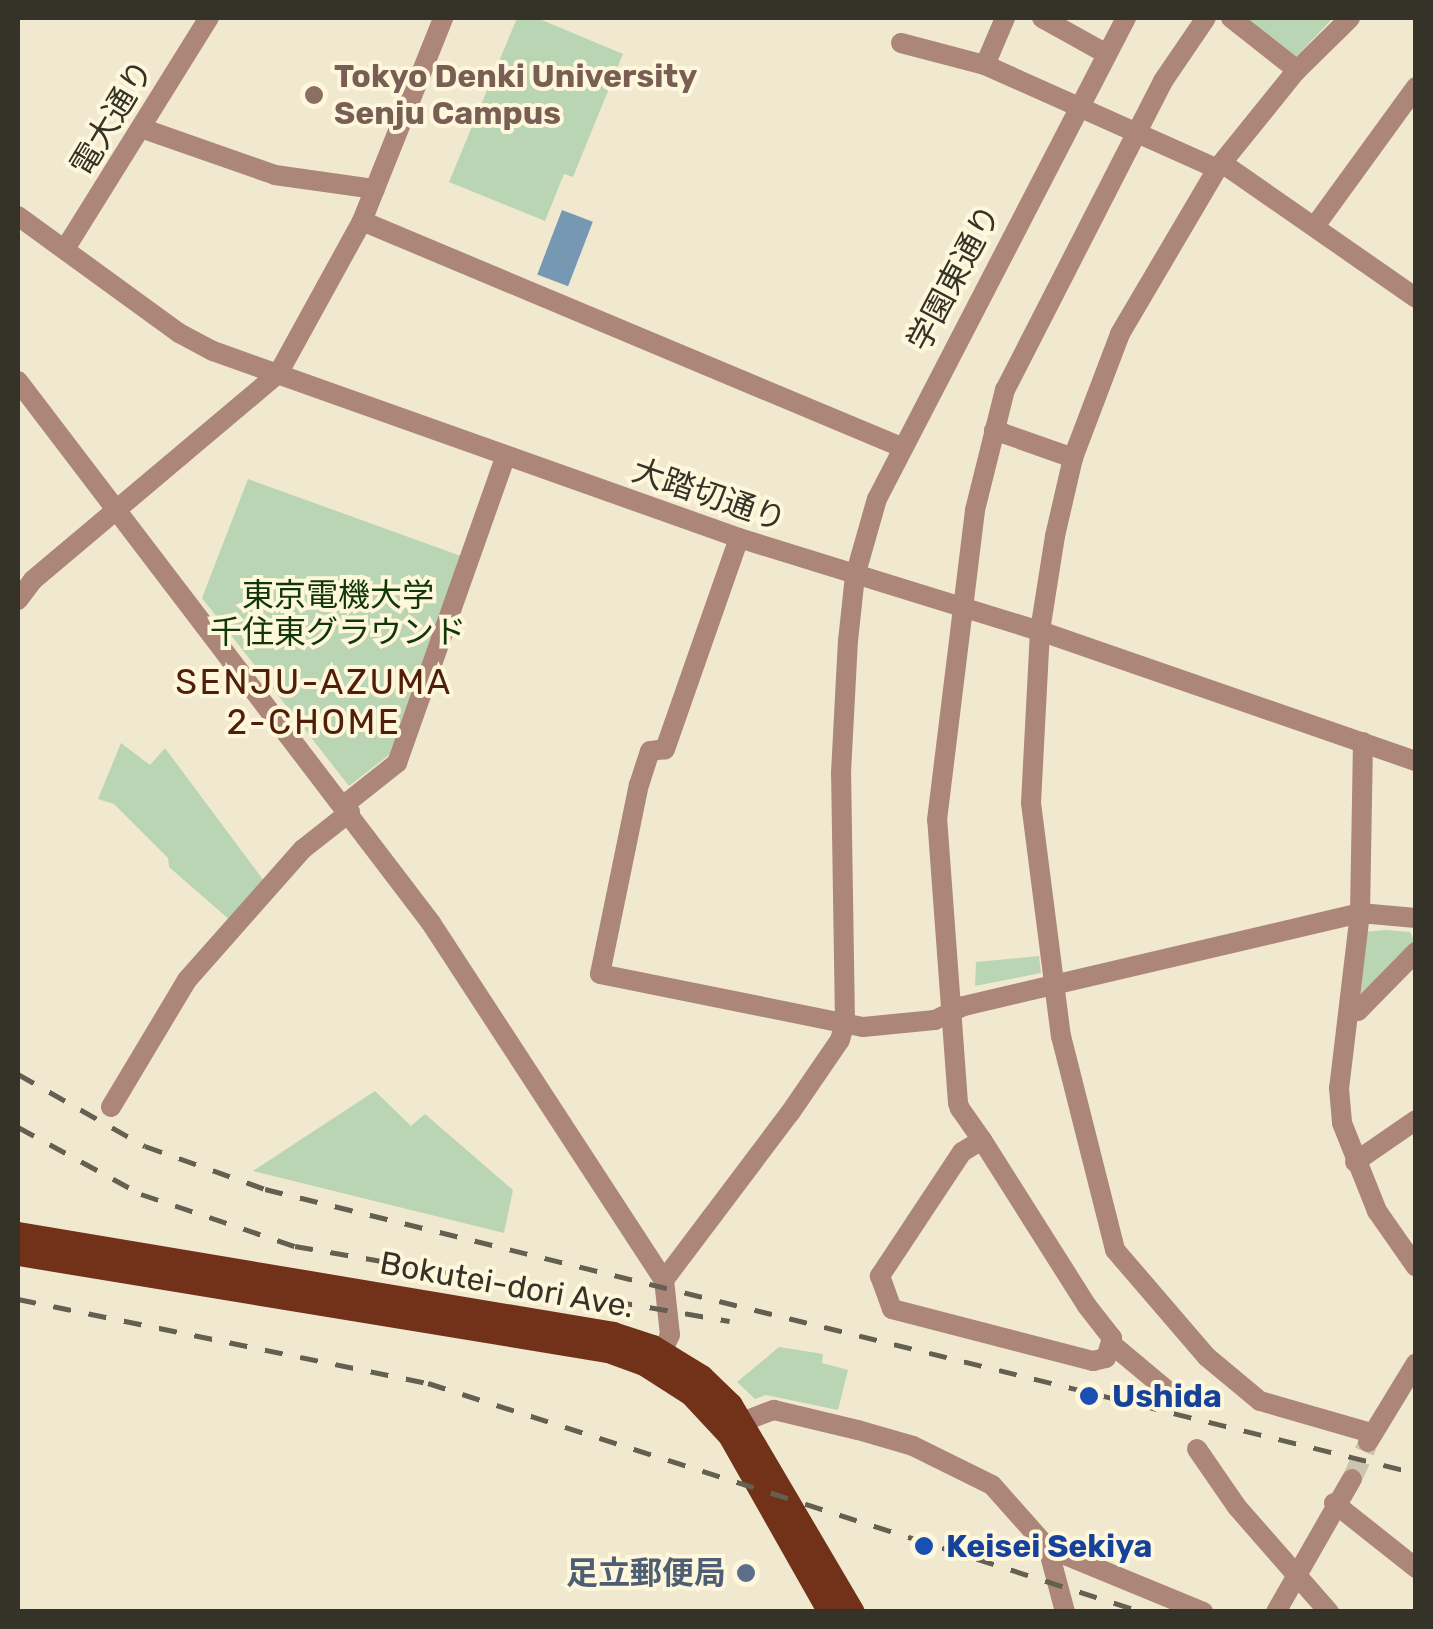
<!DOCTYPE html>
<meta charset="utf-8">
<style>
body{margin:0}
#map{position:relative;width:1433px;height:1629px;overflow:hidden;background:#f1e9cf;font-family:Rubik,"Noto Sans JP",sans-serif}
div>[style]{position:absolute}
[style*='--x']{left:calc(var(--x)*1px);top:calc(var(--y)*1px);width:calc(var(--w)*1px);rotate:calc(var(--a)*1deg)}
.green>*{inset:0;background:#bad5b4}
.water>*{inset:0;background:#7698b2;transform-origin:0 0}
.minor-tunnel>*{height:20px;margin-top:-10px;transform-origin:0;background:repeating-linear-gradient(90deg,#cbc4ae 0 20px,transparent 0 30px)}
.minor>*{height:20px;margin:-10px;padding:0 10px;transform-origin:10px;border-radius:10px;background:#ac8678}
.major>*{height:25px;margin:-12.5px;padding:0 12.5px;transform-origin:12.5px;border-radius:12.5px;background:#723219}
.rail>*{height:5px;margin-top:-2.5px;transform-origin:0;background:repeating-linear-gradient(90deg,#635f51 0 18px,transparent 0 36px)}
.dots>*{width:28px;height:28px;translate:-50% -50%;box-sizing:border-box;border:5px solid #fef7dc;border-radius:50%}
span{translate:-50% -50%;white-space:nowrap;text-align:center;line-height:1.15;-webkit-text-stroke:8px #fef7dc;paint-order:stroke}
.education-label{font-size:32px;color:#785e54;font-weight:700}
.left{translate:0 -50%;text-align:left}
.street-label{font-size:32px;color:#353228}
.park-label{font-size:32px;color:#103708}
.transit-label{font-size:32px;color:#164399;font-weight:700}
.service-label{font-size:32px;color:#4e5e75;font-weight:700}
.right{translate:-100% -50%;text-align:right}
.neighbourhood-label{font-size:35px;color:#501f0a;letter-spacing:2.5px}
.frame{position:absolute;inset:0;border:20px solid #353228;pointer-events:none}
</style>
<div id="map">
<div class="green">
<i style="clip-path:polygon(517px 18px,537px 18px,623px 54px,573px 177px,564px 174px,545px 221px,449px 182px)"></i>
<i style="clip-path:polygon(1239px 18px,1333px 18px,1293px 60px)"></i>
<i style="clip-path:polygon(248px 479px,461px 556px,389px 755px,349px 786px,202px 598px)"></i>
<i style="clip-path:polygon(121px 743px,150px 765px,165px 748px,264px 881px,231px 921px,169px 867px,168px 858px,114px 804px,98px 799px)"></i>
<i style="clip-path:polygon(1386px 930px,1410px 932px,1415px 943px,1358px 997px,1364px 932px)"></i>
<i style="clip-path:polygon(1039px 956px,1041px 973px,975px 986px,976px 962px)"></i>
<i style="clip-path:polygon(375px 1091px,411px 1126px,425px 1114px,513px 1190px,504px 1233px,253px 1171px)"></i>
<i style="clip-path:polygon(779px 1347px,823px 1354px,822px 1363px,848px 1370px,838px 1410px,766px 1395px,755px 1399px,737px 1382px)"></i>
</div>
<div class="water">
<i style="left:562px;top:210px;width:33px;height:69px;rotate:21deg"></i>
</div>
<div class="minor-tunnel">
<i style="--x:1352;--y:1479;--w:37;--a:-66"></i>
</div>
<div class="minor">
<i style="--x:1042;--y:18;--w:72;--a:29.1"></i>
<i style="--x:1231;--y:18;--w:84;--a:38.2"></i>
<i style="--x:1350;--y:18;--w:76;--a:135.5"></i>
<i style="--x:1296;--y:71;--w:126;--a:128.9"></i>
<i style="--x:1217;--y:169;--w:191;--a:120.5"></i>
<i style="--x:1120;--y:334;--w:133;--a:110.8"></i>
<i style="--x:1073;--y:458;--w:80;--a:103"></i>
<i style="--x:1055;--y:536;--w:96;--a:99"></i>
<i style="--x:1040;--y:631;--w:172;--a:93"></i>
<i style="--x:1031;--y:803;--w:235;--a:82.7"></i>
<i style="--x:1061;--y:1036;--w:221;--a:75.8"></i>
<i style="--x:1115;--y:1250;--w:141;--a:49.3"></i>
<i style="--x:1207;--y:1357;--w:69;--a:39.7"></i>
<i style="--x:1260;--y:1401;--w:116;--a:16.1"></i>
<i style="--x:901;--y:43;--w:87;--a:14.7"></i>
<i style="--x:985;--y:65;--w:51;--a:-66.9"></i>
<i style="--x:985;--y:65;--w:254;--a:24.1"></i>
<i style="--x:141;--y:128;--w:142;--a:19.3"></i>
<i style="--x:275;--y:175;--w:101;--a:8"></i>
<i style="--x:1222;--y:163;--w:236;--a:34.8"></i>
<i style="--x:18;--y:216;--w:199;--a:36"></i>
<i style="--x:179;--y:333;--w:38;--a:28"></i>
<i style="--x:213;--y:351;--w:558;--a:19.57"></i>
<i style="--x:739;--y:538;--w:315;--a:17.2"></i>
<i style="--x:1040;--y:631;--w:398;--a:19.1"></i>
<i style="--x:362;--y:221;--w:584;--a:22.75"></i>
<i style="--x:1315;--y:226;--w:172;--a:-54"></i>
<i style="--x:65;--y:249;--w:272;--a:-58.1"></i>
<i style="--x:18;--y:381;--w:681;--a:52.69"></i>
<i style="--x:431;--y:923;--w:426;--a:56.9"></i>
<i style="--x:994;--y:430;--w:84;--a:19.5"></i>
<i style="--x:739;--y:538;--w:224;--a:109.3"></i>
<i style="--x:665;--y:749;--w:15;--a:172"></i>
<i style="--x:650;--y:751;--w:35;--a:108"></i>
<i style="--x:639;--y:784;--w:194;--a:101.6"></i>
<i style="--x:600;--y:974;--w:268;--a:11.4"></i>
<i style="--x:863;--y:1027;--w:72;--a:-5.6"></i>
<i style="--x:935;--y:1020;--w:32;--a:-26"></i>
<i style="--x:964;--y:1006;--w:407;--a:-13.2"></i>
<i style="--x:1360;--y:913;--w:56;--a:5.1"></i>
<i style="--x:18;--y:600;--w:25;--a:-53"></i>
<i style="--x:33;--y:580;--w:320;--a:-40.1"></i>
<i style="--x:278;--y:374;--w:175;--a:-61.2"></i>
<i style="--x:362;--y:221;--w:219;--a:-68.2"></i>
<i style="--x:1363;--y:742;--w:171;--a:91"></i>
<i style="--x:1360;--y:913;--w:176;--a:96.8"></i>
<i style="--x:1339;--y:1088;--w:35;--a:85"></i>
<i style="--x:1342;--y:1123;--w:95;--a:68.3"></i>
<i style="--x:1377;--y:1211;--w:68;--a:55.1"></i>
<i style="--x:344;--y:805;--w:68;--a:-38.4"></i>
<i style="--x:397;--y:763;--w:326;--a:-70.5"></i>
<i style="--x:1350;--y:1011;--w:8;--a:0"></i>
<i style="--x:1358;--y:1011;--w:83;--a:-45.5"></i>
<i style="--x:111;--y:1107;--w:148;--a:-59.1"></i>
<i style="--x:187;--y:980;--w:175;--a:-48.5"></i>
<i style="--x:303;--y:849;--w:60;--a:-38.2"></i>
<i style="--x:982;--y:1140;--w:23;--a:149"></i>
<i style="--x:962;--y:1152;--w:149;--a:123.5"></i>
<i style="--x:880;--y:1276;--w:35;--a:70"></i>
<i style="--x:892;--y:1309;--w:208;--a:14.5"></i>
<i style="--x:1093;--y:1361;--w:13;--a:-13"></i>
<i style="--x:1106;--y:1358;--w:21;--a:-73"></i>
<i style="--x:1112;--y:1338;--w:41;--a:-128"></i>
<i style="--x:1087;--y:1306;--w:196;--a:-122.3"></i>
<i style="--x:982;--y:1140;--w:38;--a:-125"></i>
<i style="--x:960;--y:1109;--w:6;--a:-108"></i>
<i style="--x:958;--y:1103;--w:284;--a:-94.2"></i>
<i style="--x:937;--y:820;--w:312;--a:-83"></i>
<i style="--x:975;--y:510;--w:124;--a:-76"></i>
<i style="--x:1005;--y:390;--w:347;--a:-62.9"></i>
<i style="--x:1163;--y:81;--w:76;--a:-55.7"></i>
<i style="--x:1355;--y:1162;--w:74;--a:-34.5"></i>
<i style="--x:1114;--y:1346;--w:72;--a:39.9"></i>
<i style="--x:657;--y:1364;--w:32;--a:-66"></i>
<i style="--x:670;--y:1335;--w:55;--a:-96.2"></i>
<i style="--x:664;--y:1280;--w:209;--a:-53"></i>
<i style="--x:790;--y:1113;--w:88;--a:-55.6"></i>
<i style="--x:840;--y:1040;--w:18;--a:-74"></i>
<i style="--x:845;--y:1023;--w:250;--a:-90.9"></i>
<i style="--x:841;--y:773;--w:132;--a:-87"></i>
<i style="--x:848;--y:641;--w:65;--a:-83.9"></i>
<i style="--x:855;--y:576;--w:80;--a:-74.1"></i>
<i style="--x:877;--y:499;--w:542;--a:-62.63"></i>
<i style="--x:742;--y:1422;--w:34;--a:-21"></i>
<i style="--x:774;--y:1410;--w:86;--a:13.4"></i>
<i style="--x:858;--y:1430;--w:57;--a:16.2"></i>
<i style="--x:913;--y:1446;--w:88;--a:26.3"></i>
<i style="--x:992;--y:1485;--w:84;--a:48.4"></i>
<i style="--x:1048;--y:1548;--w:66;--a:75.1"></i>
<i style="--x:1368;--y:1442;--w:92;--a:-58.7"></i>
<i style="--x:1197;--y:1449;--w:70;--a:55.4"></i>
<i style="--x:1237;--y:1507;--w:140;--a:48.8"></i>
<i style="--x:1334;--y:1503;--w:105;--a:38.4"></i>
<i style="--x:1048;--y:1548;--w:168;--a:22.4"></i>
<i style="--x:1276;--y:1612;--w:153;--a:-60.3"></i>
</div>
<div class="major">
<i style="--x:18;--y:1234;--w:603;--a:9.54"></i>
<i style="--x:613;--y:1334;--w:41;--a:18.4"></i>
<i style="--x:652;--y:1347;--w:57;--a:31.5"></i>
<i style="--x:701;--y:1377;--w:40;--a:44"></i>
<i style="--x:730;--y:1405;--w:240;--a:59.5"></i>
<i style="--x:18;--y:1253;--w:598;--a:9.34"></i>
<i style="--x:608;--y:1350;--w:38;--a:20"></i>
<i style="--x:644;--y:1363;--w:56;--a:32.6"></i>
<i style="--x:691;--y:1393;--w:57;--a:47.1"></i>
<i style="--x:730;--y:1435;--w:203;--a:60.5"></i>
</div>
<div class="rail">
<i style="--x:18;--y:1074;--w:146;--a:29.6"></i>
<i style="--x:145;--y:1146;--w:127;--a:19.7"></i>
<i style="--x:265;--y:1189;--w:1186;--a:13.86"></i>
<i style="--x:18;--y:1127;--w:140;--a:28.6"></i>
<i style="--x:141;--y:1194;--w:163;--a:18.7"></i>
<i style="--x:295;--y:1246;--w:441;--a:9.8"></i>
<i style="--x:18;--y:1299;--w:419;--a:11.6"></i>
<i style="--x:428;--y:1383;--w:751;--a:17.76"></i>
</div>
<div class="dots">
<i style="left:314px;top:95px;background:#8d6e63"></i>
<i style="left:1089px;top:1396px;background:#1a4fb4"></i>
<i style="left:924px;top:1546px;background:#1a4fb4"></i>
<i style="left:746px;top:1573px;background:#5c6f8a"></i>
</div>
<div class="education-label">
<span class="left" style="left:334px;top:95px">Tokyo Denki University<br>Senju Campus</span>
</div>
<div class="street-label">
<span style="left:112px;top:118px;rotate:-59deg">電大通り</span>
<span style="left:954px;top:278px;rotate:-62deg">学園東通り</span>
<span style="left:709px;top:495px;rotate:19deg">大踏切通り</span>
<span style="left:507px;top:1285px;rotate:10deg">Bokutei-dori Ave.</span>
</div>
<div class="park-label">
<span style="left:338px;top:614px">東京電機大学<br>千住東グラウンド</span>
</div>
<div class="transit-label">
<span class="left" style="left:1112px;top:1396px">Ushida</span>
<span class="left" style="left:946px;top:1546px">Keisei Sekiya</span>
</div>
<div class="service-label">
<span class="right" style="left:726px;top:1573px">足立郵便局</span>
</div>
<div class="neighbourhood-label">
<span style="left:314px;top:702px">SENJU-AZUMA<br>2-CHOME</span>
</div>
<div class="frame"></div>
</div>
